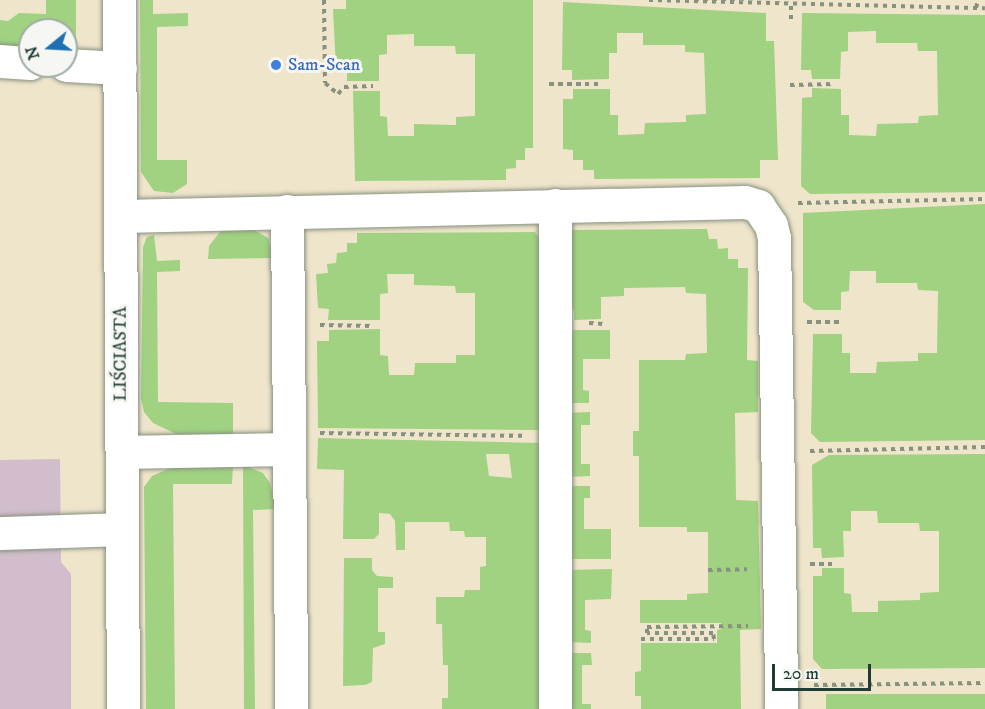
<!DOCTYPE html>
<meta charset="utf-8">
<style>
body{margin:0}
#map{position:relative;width:985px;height:709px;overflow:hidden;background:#efe5cb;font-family:"IM FELL DW Pica",serif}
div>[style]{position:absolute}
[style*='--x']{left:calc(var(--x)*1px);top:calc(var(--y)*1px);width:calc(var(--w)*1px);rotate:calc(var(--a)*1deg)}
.industrial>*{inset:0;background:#d1bdcb}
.green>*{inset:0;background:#a0d281;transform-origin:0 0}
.path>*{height:4px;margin-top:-2px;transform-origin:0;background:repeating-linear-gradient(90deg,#879180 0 4.5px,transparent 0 9px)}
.roads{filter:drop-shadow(0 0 2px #879180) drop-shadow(0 0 2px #879180)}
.minor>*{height:33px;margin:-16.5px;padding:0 16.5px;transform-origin:16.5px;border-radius:16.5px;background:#fff}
.dots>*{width:16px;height:16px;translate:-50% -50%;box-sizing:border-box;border:3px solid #f6f6f2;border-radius:50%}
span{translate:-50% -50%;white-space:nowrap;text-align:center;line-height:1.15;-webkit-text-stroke:6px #f6f6f2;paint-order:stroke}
.shop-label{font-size:18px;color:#366cbe}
.left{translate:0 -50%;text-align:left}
.street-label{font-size:18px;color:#1f3d34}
.north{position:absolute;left:18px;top:18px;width:60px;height:60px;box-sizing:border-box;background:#f6f6f2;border:2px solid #a0aca6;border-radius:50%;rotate:252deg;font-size:16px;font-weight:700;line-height:24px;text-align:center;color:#1f3d34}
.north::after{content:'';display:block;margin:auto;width:21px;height:27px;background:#1f6fb2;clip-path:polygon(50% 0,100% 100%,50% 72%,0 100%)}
.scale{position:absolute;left:772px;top:664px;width:99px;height:27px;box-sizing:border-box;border:3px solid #1f3d34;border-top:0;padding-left:8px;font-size:18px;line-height:21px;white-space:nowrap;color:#1f3d34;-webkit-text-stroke:4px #f6f6f2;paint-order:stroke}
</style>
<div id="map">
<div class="industrial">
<i style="clip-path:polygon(60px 459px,61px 562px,71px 574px,71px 709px,0 709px,0 460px)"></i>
</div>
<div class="green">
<i style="clip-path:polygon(46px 0,76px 0,76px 54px,66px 54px,66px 30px,30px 30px,30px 52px,0 50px,0 20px,8px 21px,19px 13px,46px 14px)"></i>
<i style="clip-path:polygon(140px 0,153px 0,153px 14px,188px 13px,188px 26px,157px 27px,157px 160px,187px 160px,187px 184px,173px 193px,154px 191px,141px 172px)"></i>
<i style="clip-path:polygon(346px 0,533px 0,533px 148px,525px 148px,525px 160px,516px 160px,516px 168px,506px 169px,506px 180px,355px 181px,353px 91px,380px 91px,380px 116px,387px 117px,388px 136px,414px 136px,414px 124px,456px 125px,456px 117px,475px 116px,475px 54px,456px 54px,455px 46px,414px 46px,414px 34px,387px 35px,387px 54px,379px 55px,379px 81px,347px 81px,347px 70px,336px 70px,333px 9px,346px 9px)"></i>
<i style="clip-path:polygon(563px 2px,766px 13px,766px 41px,774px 41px,778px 160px,760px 160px,760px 178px,594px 179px,594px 170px,583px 170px,583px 160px,573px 160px,573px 150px,563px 149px,563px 99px,573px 99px,573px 89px,610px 89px,610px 115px,618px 115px,618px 135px,644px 134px,645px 123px,686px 122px,686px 115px,706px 114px,704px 53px,685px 52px,685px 45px,643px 45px,643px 33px,617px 33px,617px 53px,609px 53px,609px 79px,572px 80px,572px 70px,562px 70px)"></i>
<i style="clip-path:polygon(802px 13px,985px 15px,985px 192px,810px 194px,801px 186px,802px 98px,812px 97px,812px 88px,841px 89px,841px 115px,849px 115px,849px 135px,876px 136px,877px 124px,918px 123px,919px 116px,938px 115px,937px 51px,918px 51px,917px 43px,876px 43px,876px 31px,848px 32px,848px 51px,841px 52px,840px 79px,812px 79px,811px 70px,801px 70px)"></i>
<i style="clip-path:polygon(985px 204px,985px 440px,820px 442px,811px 433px,813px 334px,842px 334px,842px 353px,850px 353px,850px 373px,876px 373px,877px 362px,918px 361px,918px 353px,937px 353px,938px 291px,918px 290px,917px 283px,876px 283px,876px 271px,850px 271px,849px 291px,841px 292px,841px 310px,814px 310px,803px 302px,803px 213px)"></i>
<i style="clip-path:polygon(246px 225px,268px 238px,274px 258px,208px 259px,209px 246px,223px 228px)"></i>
<i style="clip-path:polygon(707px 229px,709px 239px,717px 239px,718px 249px,728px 248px,728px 259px,738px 259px,738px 268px,748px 268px,747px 360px,758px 361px,758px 412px,735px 413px,736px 500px,758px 501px,761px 629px,740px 630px,741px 709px,641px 709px,641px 696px,635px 696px,635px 672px,641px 671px,641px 643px,717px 643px,717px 630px,722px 629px,721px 623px,640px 623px,640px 600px,687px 600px,687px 594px,708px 593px,708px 532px,687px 532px,687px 527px,639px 527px,639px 456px,633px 456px,633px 431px,639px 431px,639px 360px,685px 360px,686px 354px,707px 353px,706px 294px,686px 293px,685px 287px,624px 288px,624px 296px,601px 297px,601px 319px,574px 320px,574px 309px,564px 309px,563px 230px)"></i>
<i style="clip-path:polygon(535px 232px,539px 238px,540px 430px,318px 428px,317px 341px,329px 341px,329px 330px,380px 329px,380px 355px,388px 356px,389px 375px,414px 375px,415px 363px,456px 363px,456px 355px,475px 355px,475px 293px,456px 293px,455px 286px,414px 285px,414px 274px,387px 274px,388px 293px,380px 294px,380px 320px,328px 320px,329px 309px,318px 308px,316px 274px,328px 273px,327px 264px,336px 263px,337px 253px,347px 252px,347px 243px,357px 243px,357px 233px)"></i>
<i style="clip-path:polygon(154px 235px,157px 261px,180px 260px,180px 271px,157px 272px,158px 402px,233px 403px,233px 434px,176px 434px,153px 423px,144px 412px,141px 398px,143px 247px,147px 237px)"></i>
<i style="clip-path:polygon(565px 330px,610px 330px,610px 359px,583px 359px,583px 390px,589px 391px,589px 403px,564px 403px)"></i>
<i style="clip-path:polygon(590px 412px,590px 425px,581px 425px,581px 464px,590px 464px,590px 476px,566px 477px,565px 413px)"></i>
<i style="clip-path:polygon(evenodd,318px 438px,540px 443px,541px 709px,442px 709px,442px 698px,448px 698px,448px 665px,443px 665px,442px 624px,436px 624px,436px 597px,464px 597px,465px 590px,480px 590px,480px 567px,486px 566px,486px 537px,465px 537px,464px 531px,450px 531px,449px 522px,405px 522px,405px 550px,396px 550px,395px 521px,390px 514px,379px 513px,379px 534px,374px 539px,343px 539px,344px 470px,317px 469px,318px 438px,486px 454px,509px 454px,512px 478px,489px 476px,486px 454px)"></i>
<i style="clip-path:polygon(985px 454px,985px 668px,822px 669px,813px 659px,813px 576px,822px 576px,822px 568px,844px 568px,844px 593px,851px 594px,852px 612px,878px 612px,878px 601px,920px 600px,920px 593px,939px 592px,939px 531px,920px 531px,919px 523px,878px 523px,877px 511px,851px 511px,851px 531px,843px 531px,844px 557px,822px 558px,821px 548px,813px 548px,812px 465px,829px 455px)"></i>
<i style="clip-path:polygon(233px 465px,232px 484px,173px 484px,175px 709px,146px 709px,144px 487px,152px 476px,175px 466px)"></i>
<i style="clip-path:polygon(243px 465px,263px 473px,270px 483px,276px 509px,253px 510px,255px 709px,244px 709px)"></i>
<i style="clip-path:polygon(566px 486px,590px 486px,590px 498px,584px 498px,584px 529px,611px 529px,611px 559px,566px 559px)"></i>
<i style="clip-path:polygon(344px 558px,372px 558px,372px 570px,377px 576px,393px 577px,393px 588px,378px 588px,378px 632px,385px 632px,385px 644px,373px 648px,372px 682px,365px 685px,343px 686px)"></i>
<i style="clip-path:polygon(612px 569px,611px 599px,585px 600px,585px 630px,591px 631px,591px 643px,566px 642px,566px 570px)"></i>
<i style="clip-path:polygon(566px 653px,591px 653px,592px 665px,582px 665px,582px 704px,591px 704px,591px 709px,567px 709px)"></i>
<i style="left:826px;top:694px;width:159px;height:19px"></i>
</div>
<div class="path">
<i style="--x:324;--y:0;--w:83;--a:89.3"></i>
<i style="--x:325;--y:83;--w:17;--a:40"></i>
<i style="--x:338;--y:94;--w:9;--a:-49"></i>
<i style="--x:344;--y:87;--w:29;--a:-2"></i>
<i style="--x:649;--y:0;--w:336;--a:1.4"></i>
<i style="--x:976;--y:8;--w:8;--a:-76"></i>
<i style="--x:791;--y:19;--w:13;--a:-90"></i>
<i style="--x:549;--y:84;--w:54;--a:0"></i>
<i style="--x:790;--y:85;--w:45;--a:-1.3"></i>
<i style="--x:798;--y:203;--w:187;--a:-1.2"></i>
<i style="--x:807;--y:322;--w:35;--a:0"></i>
<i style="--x:589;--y:323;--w:14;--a:4"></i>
<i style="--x:320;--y:325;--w:53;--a:1.1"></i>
<i style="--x:320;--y:433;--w:203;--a:0.8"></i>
<i style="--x:810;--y:451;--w:175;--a:-1.3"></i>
<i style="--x:810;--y:564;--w:26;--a:0"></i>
<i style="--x:708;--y:570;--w:39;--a:-1"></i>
<i style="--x:641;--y:639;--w:73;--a:0"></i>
<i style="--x:714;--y:639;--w:6;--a:-99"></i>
<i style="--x:713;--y:633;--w:66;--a:180"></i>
<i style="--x:647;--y:633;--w:6;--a:-90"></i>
<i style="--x:647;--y:627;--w:101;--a:-0.6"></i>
<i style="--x:814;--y:685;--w:171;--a:-0.7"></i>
</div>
<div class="roads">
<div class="minor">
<i style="--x:119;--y:0;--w:709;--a:89.68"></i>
<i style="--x:0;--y:61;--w:30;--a:4"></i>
<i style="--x:66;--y:65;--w:54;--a:3.2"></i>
<i style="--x:287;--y:211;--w:498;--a:89.5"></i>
<i style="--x:121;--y:216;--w:624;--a:-1.29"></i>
<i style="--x:745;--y:202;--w:14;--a:17"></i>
<i style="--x:758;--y:206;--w:23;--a:56"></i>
<i style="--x:771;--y:225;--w:13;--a:77"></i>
<i style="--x:774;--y:238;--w:471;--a:89.1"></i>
<i style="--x:122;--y:452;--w:165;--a:-1"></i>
<i style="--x:0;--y:533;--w:122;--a:-1.9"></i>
<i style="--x:555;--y:709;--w:504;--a:-90"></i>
</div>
</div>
<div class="dots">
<i style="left:276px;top:65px;background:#3f7fe0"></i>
</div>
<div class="shop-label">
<span class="left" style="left:288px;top:65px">Sam-Scan</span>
</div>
<div class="street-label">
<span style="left:121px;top:354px;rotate:-90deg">LIŚCIASTA</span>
</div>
<div class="north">N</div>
<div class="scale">20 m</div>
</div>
